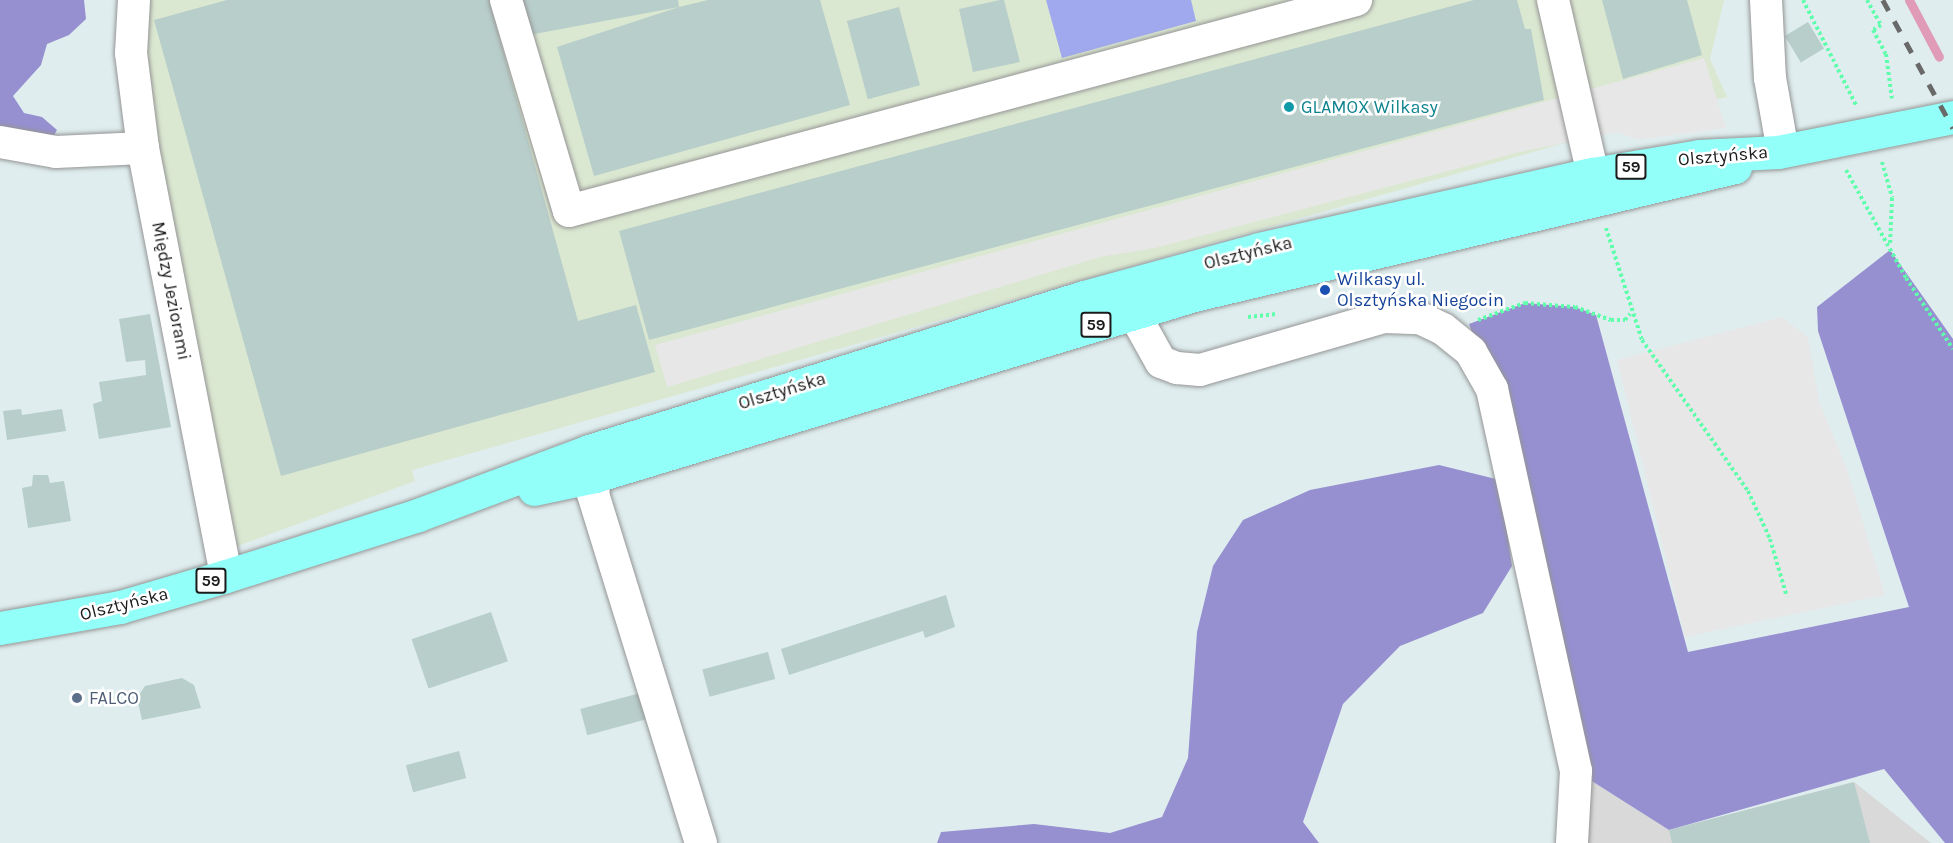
<!DOCTYPE html>
<meta charset="utf-8">
<style>
body{margin:0}
#map{position:relative;width:1953px;height:843px;overflow:hidden;background:#dfedee;font-family:Karla,sans-serif}
div>[style]{position:absolute}
[style*='--x']{left:calc(var(--x)*1px);top:calc(var(--y)*1px);width:calc(var(--w)*1px);rotate:calc(var(--a)*1deg)}
.residential>*{inset:0;background:#d8d9d8}
.industrial>*{inset:0;background:#dbe8d1}
.grass>*{inset:0;background:#a0a9ed}
.forest>*{inset:0;background:#9690d1}
.parking>*{inset:0;background:#e7e7e7}
.stream>*{height:9px;margin:-4.5px;padding:0 4.5px;transform-origin:4.5px;border-radius:4.5px;background:#e09bb7}
.building>*{inset:0;background:#b8ceca;transform-origin:0 0}
.path>*{height:4px;margin-top:-2px;transform-origin:0;background:repeating-linear-gradient(90deg,#5fffac 0 3px,transparent 0 6px)}
.roads{filter:drop-shadow(0 0 2px #959595) drop-shadow(0 0 2px #959595)}
.minor>*{height:32px;margin:-16px;padding:0 16px;transform-origin:16px;border-radius:16px;background:#fff}
.major>*{height:33px;margin:-16.5px;padding:0 16.5px;transform-origin:16.5px;border-radius:16.5px;background:#93fff9}
.rail>*{height:4.5px;margin-top:-2.25px;transform-origin:0;background:repeating-linear-gradient(90deg,#696969 0 12px,transparent 0 24px)}
.dots>*{width:16px;height:16px;translate:-50% -50%;box-sizing:border-box;border:3px solid #fff;border-radius:50%}
span{translate:-50% -50%;white-space:nowrap;text-align:center;line-height:1.15;-webkit-text-stroke:5px #fff;paint-order:stroke}
.shield-label span{padding:2px 4px;background:#fff;border:2px solid;border-radius:4px;-webkit-text-stroke-width:0}
.shield-label{font-size:16px;color:#1b1b1b;font-weight:700}
.culture-label{font-size:18px;color:#0d838f}
.left{translate:0 -50%;text-align:left}
.street-label{font-size:18px;color:#1b1b1b}
.transit-label{font-size:18px;color:#164399}
.service-label{font-size:18px;color:#4e5e75}
</style>
<div id="map">
<div class="residential">
<i style="clip-path:polygon(1576px 771px,1669px 830px,1854px 782px,1931px 843px,1572px 843px)"></i>
</div>
<div class="industrial">
<i style="clip-path:polygon(134px 0,1724px 0,1710px 59px,1727px 97px,412px 470px,415px 481px,221px 552px)"></i>
</div>
<div class="grass">
<i style="clip-path:polygon(1046px 0,1191px 0,1196px 21px,1062px 58px)"></i>
</div>
<div class="forest">
<i style="clip-path:polygon(0 0,84px 0,86px 19px,69px 35px,47px 44px,41px 65px,13px 96px,24px 113px,42px 117px,57px 130px,52px 139px,0 132px)"></i>
<i style="clip-path:polygon(1890px 250px,1953px 339px,1953px 843px,1945px 843px,1884px 769px,1669px 830px,1576px 771px,1492px 389px,1469px 324px,1525px 303px,1575px 307px,1596px 315px,1688px 652px,1909px 607px,1818px 331px,1817px 307px)"></i>
<i style="clip-path:polygon(1439px 465px,1500px 480px,1512px 566px,1483px 613px,1400px 646px,1343px 704px,1303px 822px,1319px 843px,937px 843px,941px 832px,1034px 824px,1110px 833px,1162px 817px,1188px 758px,1197px 632px,1213px 566px,1243px 520px,1310px 490px)"></i>
</div>
<div class="parking">
<i style="clip-path:polygon(1704px 58px,1726px 128px,1638px 140px,1617px 132px,1520px 152px,1155px 248px,1100px 257px,667px 387px,655px 345px)"></i>
<i style="clip-path:polygon(1782px 317px,1808px 337px,1819px 401px,1847px 469px,1885px 595px,1685px 637px,1617px 360px)"></i>
</div>
<div class="stream">
<i style="--x:1909;--y:0;--w:64;--a:62.2"></i>
</div>
<div class="building">
<i style="clip-path:polygon(227px 0,489px 0,578px 321px,636px 305px,655px 372px,281px 476px,154px 20px)"></i>
<i style="clip-path:polygon(522px 0,678px 0,679px 7px,708px 0,820px 0,850px 105px,594px 176px,557px 47px,679px 7px,529px 35px)"></i>
<i style="clip-path:polygon(1000px 0,1004px 0,1020px 62px,973px 72px,959px 9px)"></i>
<i style="clip-path:polygon(1474px 0,1517px 0,1525px 29px,1531px 29px,1544px 100px,649px 340px,619px 231px)"></i>
<i style="clip-path:polygon(1602px 0,1687px 0,1702px 55px,1623px 79px)"></i>
<i style="left:899px;top:7px;width:81px;height:54px;rotate:75deg"></i>
<i style="left:1808px;top:22px;width:31px;height:27px;rotate:59deg"></i>
<i style="clip-path:polygon(150px 314px,171px 427px,99px 439px,93px 404px,102px 401px,99px 382px,146px 375px,145px 360px,126px 362px,119px 319px)"></i>
<i style="clip-path:polygon(21px 409px,22px 415px,62px 409px,66px 431px,7px 440px,3px 411px)"></i>
<i style="clip-path:polygon(33px 475px,48px 475px,50px 483px,64px 481px,71px 521px,28px 528px,22px 488px,32px 486px)"></i>
<i style="clip-path:polygon(946px 595px,955px 627px,925px 638px,923px 631px,789px 675px,781px 649px)"></i>
<i style="left:491px;top:612px;width:52px;height:84px;rotate:71deg"></i>
<i style="left:768px;top:652px;width:28px;height:68px;rotate:75deg"></i>
<i style="clip-path:polygon(182px 678px,194px 685px,201px 708px,142px 720px,137px 698px,145px 686px)"></i>
<i style="left:644px;top:692px;width:27px;height:66px;rotate:75deg"></i>
<i style="left:459px;top:751px;width:28px;height:55px;rotate:75deg"></i>
<i style="clip-path:polygon(1854px 782px,1870px 843px,1672px 843px,1669px 830px)"></i>
</div>
<div class="path">
<i style="--x:1803;--y:0;--w:118;--a:63.2"></i>
<i style="--x:1867;--y:0;--w:29;--a:61"></i>
<i style="--x:1881;--y:25;--w:9;--a:148"></i>
<i style="--x:1873;--y:30;--w:27;--a:62"></i>
<i style="--x:1886;--y:54;--w:45;--a:82.4"></i>
<i style="--x:1882;--y:162;--w:37;--a:74"></i>
<i style="--x:1892;--y:198;--w:48;--a:92.4"></i>
<i style="--x:1846;--y:170;--w:124;--a:60.9"></i>
<i style="--x:1906;--y:278;--w:85;--a:56.5"></i>
<i style="--x:1606;--y:228;--w:118;--a:72.2"></i>
<i style="--x:1642;--y:340;--w:184;--a:54.9"></i>
<i style="--x:1748;--y:491;--w:53;--a:65.4"></i>
<i style="--x:1770;--y:539;--w:60;--a:73.7"></i>
<i style="--x:1248;--y:317;--w:28;--a:-6"></i>
<i style="--x:1478;--y:320;--w:50;--a:-19.9"></i>
<i style="--x:1525;--y:303;--w:50;--a:4.6"></i>
<i style="--x:1575;--y:307;--w:38;--a:20"></i>
<i style="--x:1611;--y:320;--w:14;--a:0"></i>
<i style="--x:1625;--y:320;--w:8;--a:-50"></i>
</div>
<div class="roads">
<div class="minor">
<i style="--x:134;--y:0;--w:53;--a:93.2"></i>
<i style="--x:131;--y:53;--w:96;--a:82.8"></i>
<i style="--x:506;--y:0;--w:220;--a:73.4"></i>
<i style="--x:569;--y:211;--w:815;--a:-15.01"></i>
<i style="--x:1553;--y:0;--w:179;--a:77.1"></i>
<i style="--x:1766;--y:0;--w:78;--a:87.1"></i>
<i style="--x:1770;--y:78;--w:74;--a:79.9"></i>
<i style="--x:0;--y:142;--w:57;--a:10.1"></i>
<i style="--x:56;--y:152;--w:87;--a:-2.6"></i>
<i style="--x:143;--y:148;--w:436;--a:79"></i>
<i style="--x:1133;--y:312;--w:57;--a:60.8"></i>
<i style="--x:1161;--y:362;--w:17;--a:21"></i>
<i style="--x:1177;--y:368;--w:23;--a:5"></i>
<i style="--x:1200;--y:370;--w:191;--a:-16.1"></i>
<i style="--x:1384;--y:317;--w:36;--a:2"></i>
<i style="--x:1420;--y:318;--w:25;--a:26"></i>
<i style="--x:1443;--y:329;--w:36;--a:39"></i>
<i style="--x:1471;--y:352;--w:43;--a:60.4"></i>
<i style="--x:1492;--y:389;--w:391;--a:77.6"></i>
<i style="--x:1576;--y:771;--w:72;--a:93.2"></i>
<i style="--x:595;--y:476;--w:18;--a:96"></i>
<i style="--x:593;--y:494;--w:365;--a:72.8"></i>
</div>
<div class="major">
<i style="--x:534;--y:489;--w:62;--a:-12"></i>
<i style="--x:595;--y:476;--w:626;--a:-16.81"></i>
<i style="--x:1194;--y:295;--w:556;--a:-13.31"></i>
<i style="--x:0;--y:628;--w:122;--a:-9.9"></i>
<i style="--x:120;--y:607;--w:110;--a:-16.3"></i>
<i style="--x:226;--y:576;--w:201;--a:-17.6"></i>
<i style="--x:418;--y:515;--w:183;--a:-20.5"></i>
<i style="--x:589;--y:451;--w:518;--a:-17.28"></i>
<i style="--x:1084;--y:297;--w:181;--a:-15.3"></i>
<i style="--x:1259;--y:249;--w:342;--a:-12.7"></i>
<i style="--x:1593;--y:174;--w:108;--a:-9.6"></i>
<i style="--x:1699;--y:156;--w:79;--a:-2.9"></i>
<i style="--x:1778;--y:152;--w:178;--a:-11.3"></i>
</div>
</div>
<div class="rail">
<i style="--x:1883;--y:0;--w:146;--a:61.3"></i>
</div>
<div class="dots">
<i style="left:1289px;top:107px;background:#0f9aa8"></i>
<i style="left:1325px;top:290px;background:#1a4fb4"></i>
<i style="left:77px;top:698px;background:#5c6f8a"></i>
</div>
<div class="shield-label">
<span style="left:1631px;top:167px">59</span>
<span style="left:1096px;top:325px">59</span>
<span style="left:211px;top:581px">59</span>
</div>
<div class="culture-label">
<span class="left" style="left:1301px;top:107px">GLAMOX Wilkasy</span>
</div>
<div class="street-label">
<span style="left:1723px;top:156px;rotate:-5deg">Olsztyńska</span>
<span style="left:1248px;top:253px;rotate:-14deg">Olsztyńska</span>
<span style="left:171px;top:291px;rotate:79deg">Między Jeziorami</span>
<span style="left:782px;top:391px;rotate:-17deg">Olsztyńska</span>
<span style="left:124px;top:604px;rotate:-14deg">Olsztyńska</span>
</div>
<div class="transit-label">
<span class="left" style="left:1337px;top:290px">Wilkasy ul.<br>Olsztyńska Niegocin</span>
</div>
<div class="service-label">
<span class="left" style="left:89px;top:698px">FALCO</span>
</div>
</div>
